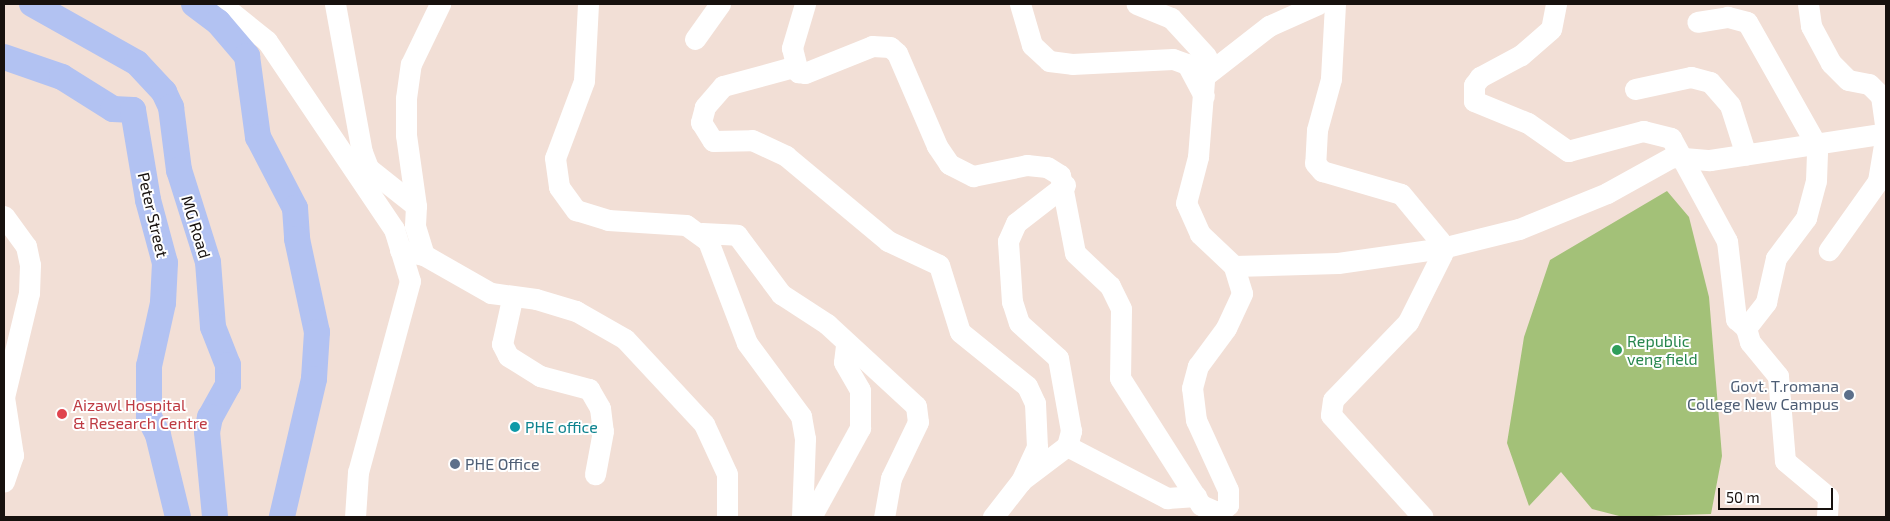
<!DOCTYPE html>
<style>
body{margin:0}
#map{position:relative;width:1890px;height:521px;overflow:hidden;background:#f2dfd6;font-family:"Exo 2",sans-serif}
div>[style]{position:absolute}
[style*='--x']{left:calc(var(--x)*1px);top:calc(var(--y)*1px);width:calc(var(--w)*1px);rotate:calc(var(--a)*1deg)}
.green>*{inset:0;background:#a3c178}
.minor>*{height:21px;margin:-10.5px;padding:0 10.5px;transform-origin:10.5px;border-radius:10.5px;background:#fff}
.major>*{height:26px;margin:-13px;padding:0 13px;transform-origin:13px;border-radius:13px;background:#b2c2f2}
.dots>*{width:14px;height:14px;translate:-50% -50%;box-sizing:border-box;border:2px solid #fff;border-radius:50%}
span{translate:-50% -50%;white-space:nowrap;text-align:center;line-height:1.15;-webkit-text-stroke:4px #fff;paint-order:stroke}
.street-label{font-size:16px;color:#17110e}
.leisure-label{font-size:16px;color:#27864d}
.left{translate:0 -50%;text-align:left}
.service-label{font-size:16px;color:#4e5e75}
.right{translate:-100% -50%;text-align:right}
.health-label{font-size:16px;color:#be3a42}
.culture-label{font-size:16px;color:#0d838f}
.frame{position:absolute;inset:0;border:5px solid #17110e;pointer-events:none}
.scale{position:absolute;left:1718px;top:488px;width:115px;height:22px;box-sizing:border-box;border:2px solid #17110e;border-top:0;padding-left:6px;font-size:15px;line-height:18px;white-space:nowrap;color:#17110e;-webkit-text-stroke:4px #fff;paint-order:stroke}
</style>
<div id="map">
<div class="green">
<i style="clip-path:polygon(1667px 191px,1689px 217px,1709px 297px,1722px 456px,1711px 514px,1623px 517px,1592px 509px,1561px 472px,1529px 506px,1507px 443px,1524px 337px,1550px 260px)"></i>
</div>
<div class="minor">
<i style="--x:221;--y:4;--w:59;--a:38.8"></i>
<i style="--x:267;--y:41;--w:227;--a:56"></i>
<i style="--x:394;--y:229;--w:54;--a:72.9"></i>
<i style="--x:410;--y:281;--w:198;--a:105.2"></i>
<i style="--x:358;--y:472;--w:45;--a:93.8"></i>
<i style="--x:335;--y:4;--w:150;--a:79.7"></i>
<i style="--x:362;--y:152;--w:17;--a:69"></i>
<i style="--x:368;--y:168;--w:61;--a:38.4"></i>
<i style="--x:416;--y:206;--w:20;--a:93"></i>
<i style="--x:415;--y:226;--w:30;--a:73"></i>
<i style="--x:588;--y:4;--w:77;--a:93"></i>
<i style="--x:584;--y:81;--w:82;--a:110.6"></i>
<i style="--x:555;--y:158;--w:29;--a:82"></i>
<i style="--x:559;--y:187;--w:29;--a:54"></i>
<i style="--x:576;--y:210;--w:34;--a:17"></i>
<i style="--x:608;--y:220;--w:78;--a:3.7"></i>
<i style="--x:686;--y:225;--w:27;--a:36"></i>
<i style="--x:708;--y:241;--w:109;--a:69.1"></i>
<i style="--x:747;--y:343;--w:91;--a:53.5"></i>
<i style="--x:801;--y:416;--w:23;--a:80"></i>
<i style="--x:805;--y:439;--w:78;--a:92.2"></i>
<i style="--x:805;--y:4;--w:46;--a:106.5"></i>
<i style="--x:792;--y:48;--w:25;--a:76"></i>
<i style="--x:798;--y:72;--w:7;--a:8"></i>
<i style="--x:805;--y:73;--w:72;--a:-21.9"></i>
<i style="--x:872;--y:46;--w:18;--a:3"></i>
<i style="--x:890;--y:47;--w:9;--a:41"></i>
<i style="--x:897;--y:53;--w:101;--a:66.7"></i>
<i style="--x:937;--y:146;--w:22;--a:56"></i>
<i style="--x:949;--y:164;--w:27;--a:27"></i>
<i style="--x:973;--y:176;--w:55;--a:-11.5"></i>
<i style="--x:1027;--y:165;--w:20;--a:6"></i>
<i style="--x:1047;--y:167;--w:15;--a:32"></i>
<i style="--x:1060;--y:175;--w:79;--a:79.1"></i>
<i style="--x:1075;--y:253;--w:48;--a:43.3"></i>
<i style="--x:1110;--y:286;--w:25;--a:64"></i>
<i style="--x:1121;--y:309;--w:69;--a:90.8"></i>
<i style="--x:1120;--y:378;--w:151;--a:57.5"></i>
<i style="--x:1201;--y:505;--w:20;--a:24"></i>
<i style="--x:1219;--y:513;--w:12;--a:-42"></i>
<i style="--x:1228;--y:505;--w:15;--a:-90"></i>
<i style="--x:1228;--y:490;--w:77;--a:-114.6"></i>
<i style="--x:1196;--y:420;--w:32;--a:-97"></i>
<i style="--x:1192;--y:388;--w:23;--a:-75"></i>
<i style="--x:1198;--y:366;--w:47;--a:-53.6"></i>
<i style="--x:1226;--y:328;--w:38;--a:-65"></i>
<i style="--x:1242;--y:293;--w:28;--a:-107"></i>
<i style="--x:1234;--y:266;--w:47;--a:-136.7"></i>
<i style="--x:1200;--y:234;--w:34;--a:-114"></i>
<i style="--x:1186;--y:203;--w:48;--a:-75.4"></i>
<i style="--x:1198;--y:157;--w:101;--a:-85.5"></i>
<i style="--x:1206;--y:56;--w:52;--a:-132.6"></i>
<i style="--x:1171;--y:18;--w:37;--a:-158"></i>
<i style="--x:1020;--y:4;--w:43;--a:73.7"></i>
<i style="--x:1032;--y:45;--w:23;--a:43"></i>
<i style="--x:1049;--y:61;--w:23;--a:7"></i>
<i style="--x:1072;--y:64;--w:101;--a:-2.8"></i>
<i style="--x:1173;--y:59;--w:15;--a:20"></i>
<i style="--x:1187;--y:64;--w:36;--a:62"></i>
<i style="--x:1335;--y:4;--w:75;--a:93.1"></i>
<i style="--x:1331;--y:79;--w:53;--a:105.4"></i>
<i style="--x:1317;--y:130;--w:33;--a:93"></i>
<i style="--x:1315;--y:163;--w:11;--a:49"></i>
<i style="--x:1322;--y:171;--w:82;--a:16.2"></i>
<i style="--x:1401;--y:194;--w:60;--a:50.4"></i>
<i style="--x:1439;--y:240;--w:14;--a:78"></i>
<i style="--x:1442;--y:254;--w:76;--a:116.6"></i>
<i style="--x:1408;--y:322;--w:108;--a:133.9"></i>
<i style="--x:1333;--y:400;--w:15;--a:98"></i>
<i style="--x:1331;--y:415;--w:137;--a:48"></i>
<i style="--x:1556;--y:4;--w:25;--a:101"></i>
<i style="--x:1551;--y:29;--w:40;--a:139"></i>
<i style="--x:1521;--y:55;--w:47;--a:151.8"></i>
<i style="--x:1480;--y:77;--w:10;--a:127"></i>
<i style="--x:1474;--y:85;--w:16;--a:90"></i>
<i style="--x:1474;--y:101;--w:58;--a:22.2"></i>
<i style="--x:1528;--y:123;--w:49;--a:35"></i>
<i style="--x:1568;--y:151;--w:78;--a:-14.9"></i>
<i style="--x:1643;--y:131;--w:29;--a:14"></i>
<i style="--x:1671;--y:138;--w:117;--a:61.5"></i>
<i style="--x:1727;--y:241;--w:79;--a:83.4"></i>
<i style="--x:1736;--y:319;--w:13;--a:42"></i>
<i style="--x:1746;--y:328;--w:33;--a:-52"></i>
<i style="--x:1766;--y:302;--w:45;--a:-77.2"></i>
<i style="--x:1776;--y:258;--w:50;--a:-53.1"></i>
<i style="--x:1806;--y:218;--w:38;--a:-75"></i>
<i style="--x:1816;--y:181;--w:35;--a:-88"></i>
<i style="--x:1817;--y:146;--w:142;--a:-119.4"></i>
<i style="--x:1747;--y:22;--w:20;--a:-165"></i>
<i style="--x:1728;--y:17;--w:31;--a:171"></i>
<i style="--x:1808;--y:4;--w:22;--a:82"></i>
<i style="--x:1811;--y:26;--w:42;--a:61.6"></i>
<i style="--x:1831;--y:63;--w:24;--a:45"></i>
<i style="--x:1848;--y:80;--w:21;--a:11"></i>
<i style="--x:1869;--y:84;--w:17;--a:45"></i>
<i style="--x:1881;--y:96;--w:37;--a:82"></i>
<i style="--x:1886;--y:133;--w:49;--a:99.5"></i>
<i style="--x:1878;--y:181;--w:85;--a:125.4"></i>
<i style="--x:695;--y:39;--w:43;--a:-54.5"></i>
<i style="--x:793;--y:67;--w:73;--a:164.8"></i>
<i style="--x:723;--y:86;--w:28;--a:131"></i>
<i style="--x:705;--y:107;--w:16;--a:105"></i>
<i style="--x:701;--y:122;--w:22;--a:58"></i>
<i style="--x:713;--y:141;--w:39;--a:-1"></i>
<i style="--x:752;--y:140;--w:38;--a:25"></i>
<i style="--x:786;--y:156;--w:133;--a:39.8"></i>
<i style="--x:888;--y:241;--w:56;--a:25.2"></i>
<i style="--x:939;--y:265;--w:70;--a:72.6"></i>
<i style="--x:960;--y:332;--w:86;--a:38.9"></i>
<i style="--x:1027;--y:386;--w:19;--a:65"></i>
<i style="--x:1035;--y:403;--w:44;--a:87.4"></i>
<i style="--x:1037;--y:447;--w:38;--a:115"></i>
<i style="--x:1021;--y:481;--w:46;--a:127.9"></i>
<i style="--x:1206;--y:75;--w:80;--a:-37.9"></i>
<i style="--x:1269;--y:26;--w:54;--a:-24.2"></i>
<i style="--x:1635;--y:89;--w:57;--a:-12.1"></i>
<i style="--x:1691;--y:77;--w:20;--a:15"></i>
<i style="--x:1710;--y:82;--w:30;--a:49"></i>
<i style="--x:1730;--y:105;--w:52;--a:72.3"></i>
<i style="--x:416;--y:206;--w:72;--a:-98"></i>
<i style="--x:406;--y:135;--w:37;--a:-90"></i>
<i style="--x:406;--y:98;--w:34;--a:-82"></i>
<i style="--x:411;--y:64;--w:67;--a:-64.2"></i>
<i style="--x:4;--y:216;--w:37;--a:54"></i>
<i style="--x:26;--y:246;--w:19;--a:78"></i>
<i style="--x:30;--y:265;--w:28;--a:92"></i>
<i style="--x:29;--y:293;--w:107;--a:103.5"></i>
<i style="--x:4;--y:397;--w:59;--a:81.2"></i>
<i style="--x:13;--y:455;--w:28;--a:109"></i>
<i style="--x:702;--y:233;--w:35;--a:3"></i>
<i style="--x:737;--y:235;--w:74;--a:53.3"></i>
<i style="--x:781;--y:294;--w:55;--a:33.1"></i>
<i style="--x:827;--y:324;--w:121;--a:42.7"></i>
<i style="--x:916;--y:406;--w:16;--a:83"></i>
<i style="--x:918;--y:422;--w:62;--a:115.7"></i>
<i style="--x:891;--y:478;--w:40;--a:100"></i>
<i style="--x:400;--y:250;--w:25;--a:12"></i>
<i style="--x:424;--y:255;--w:77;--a:29.6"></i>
<i style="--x:491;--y:293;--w:45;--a:7.6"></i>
<i style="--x:536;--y:299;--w:42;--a:16.7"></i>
<i style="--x:576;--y:311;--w:56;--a:29.7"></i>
<i style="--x:625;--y:339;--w:116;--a:47.1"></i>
<i style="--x:704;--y:424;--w:55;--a:65.3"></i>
<i style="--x:727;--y:474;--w:43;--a:90"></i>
<i style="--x:1234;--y:266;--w:104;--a:-1.7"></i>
<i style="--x:1338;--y:263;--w:105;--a:-8.2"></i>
<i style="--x:1442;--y:248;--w:79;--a:-13.9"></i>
<i style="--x:1519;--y:229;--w:95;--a:-22.2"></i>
<i style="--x:1607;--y:193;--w:74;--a:-29"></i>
<i style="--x:1672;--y:157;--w:38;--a:5"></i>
<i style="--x:1710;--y:160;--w:178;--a:-8.7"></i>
<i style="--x:512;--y:299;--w:46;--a:102.5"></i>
<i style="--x:502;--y:344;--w:13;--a:63"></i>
<i style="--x:508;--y:356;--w:38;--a:32"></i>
<i style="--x:540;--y:376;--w:51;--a:14.9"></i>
<i style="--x:589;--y:389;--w:22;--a:60"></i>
<i style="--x:600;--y:408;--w:23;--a:83"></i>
<i style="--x:603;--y:431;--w:44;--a:100.5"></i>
<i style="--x:1746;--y:328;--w:15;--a:74"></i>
<i style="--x:1750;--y:342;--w:44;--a:50.5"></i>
<i style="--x:1778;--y:376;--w:85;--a:85.3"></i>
<i style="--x:1785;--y:461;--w:56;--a:39.9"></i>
<i style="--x:1828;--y:497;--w:20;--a:93"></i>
<i style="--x:1067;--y:446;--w:113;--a:27.5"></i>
<i style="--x:1167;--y:498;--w:29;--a:-4"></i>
<i style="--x:1022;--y:480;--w:56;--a:-37.1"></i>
<i style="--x:1067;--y:446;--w:16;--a:-75"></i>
<i style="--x:1071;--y:431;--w:74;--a:-100.1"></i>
<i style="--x:1058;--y:358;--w:52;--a:-138.1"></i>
<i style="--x:1019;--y:323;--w:22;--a:-108"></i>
<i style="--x:1012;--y:302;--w:61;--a:-93.8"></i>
<i style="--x:1008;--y:241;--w:20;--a:-66"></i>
<i style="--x:1016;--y:223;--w:62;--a:-37.8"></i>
<i style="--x:811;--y:517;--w:102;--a:-61.2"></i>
<i style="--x:860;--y:428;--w:38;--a:-90"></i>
<i style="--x:860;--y:390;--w:32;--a:-120"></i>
<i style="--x:844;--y:362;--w:17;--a:-83"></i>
</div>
<div class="major">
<i style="--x:32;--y:4;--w:120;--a:29.3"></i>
<i style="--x:137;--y:63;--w:40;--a:47"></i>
<i style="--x:164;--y:92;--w:17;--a:65"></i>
<i style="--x:171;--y:107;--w:64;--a:82.8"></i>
<i style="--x:179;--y:170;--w:96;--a:72.5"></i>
<i style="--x:208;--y:262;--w:65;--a:85.6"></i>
<i style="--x:213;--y:327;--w:41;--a:68.5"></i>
<i style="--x:228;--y:365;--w:20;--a:90"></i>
<i style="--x:228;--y:385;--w:37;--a:119"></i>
<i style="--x:210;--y:417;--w:15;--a:101"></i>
<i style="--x:207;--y:432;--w:85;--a:84.6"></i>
<i style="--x:194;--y:4;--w:30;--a:37"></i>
<i style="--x:218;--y:22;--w:45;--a:49.5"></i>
<i style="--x:247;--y:56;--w:82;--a:82.3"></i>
<i style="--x:258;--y:137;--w:80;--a:62.5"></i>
<i style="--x:295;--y:208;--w:31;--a:86"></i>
<i style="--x:297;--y:239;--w:95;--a:77.9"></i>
<i style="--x:317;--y:332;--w:47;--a:93.7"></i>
<i style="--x:314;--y:379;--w:142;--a:103.1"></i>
<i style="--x:4;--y:57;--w:61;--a:19"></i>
<i style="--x:62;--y:77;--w:60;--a:32.1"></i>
<i style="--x:113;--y:109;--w:20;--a:3"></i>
<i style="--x:133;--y:110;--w:91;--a:80.5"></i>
<i style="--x:148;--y:200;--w:65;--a:74.9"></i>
<i style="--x:165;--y:263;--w:40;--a:92.9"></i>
<i style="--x:163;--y:303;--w:65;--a:102.5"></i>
<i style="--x:149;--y:366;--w:51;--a:90"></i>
<i style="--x:149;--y:417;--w:20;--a:63"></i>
<i style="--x:158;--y:435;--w:84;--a:76.3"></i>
</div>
<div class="dots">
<i style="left:1617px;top:350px;background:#2e9e5b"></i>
<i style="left:1849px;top:395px;background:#5c6f8a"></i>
<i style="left:62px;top:414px;background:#e0444e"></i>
<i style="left:515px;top:427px;background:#0f9aa8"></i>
<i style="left:455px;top:464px;background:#5c6f8a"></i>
</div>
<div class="street-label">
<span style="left:153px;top:215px;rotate:77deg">Peter Street</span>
<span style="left:196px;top:227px;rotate:73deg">MG Road</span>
</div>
<div class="leisure-label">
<span class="left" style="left:1627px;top:350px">Republic<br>veng field</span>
</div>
<div class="service-label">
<span class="right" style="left:1839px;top:395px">Govt. T.romana<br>College New Campus</span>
<span class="left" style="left:465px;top:464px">PHE Office</span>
</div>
<div class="health-label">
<span class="left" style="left:73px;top:414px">Aizawl Hospital<br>&amp; Research Centre</span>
</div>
<div class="culture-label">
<span class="left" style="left:525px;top:427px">PHE office</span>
</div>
<div class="frame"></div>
<div class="scale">50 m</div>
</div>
